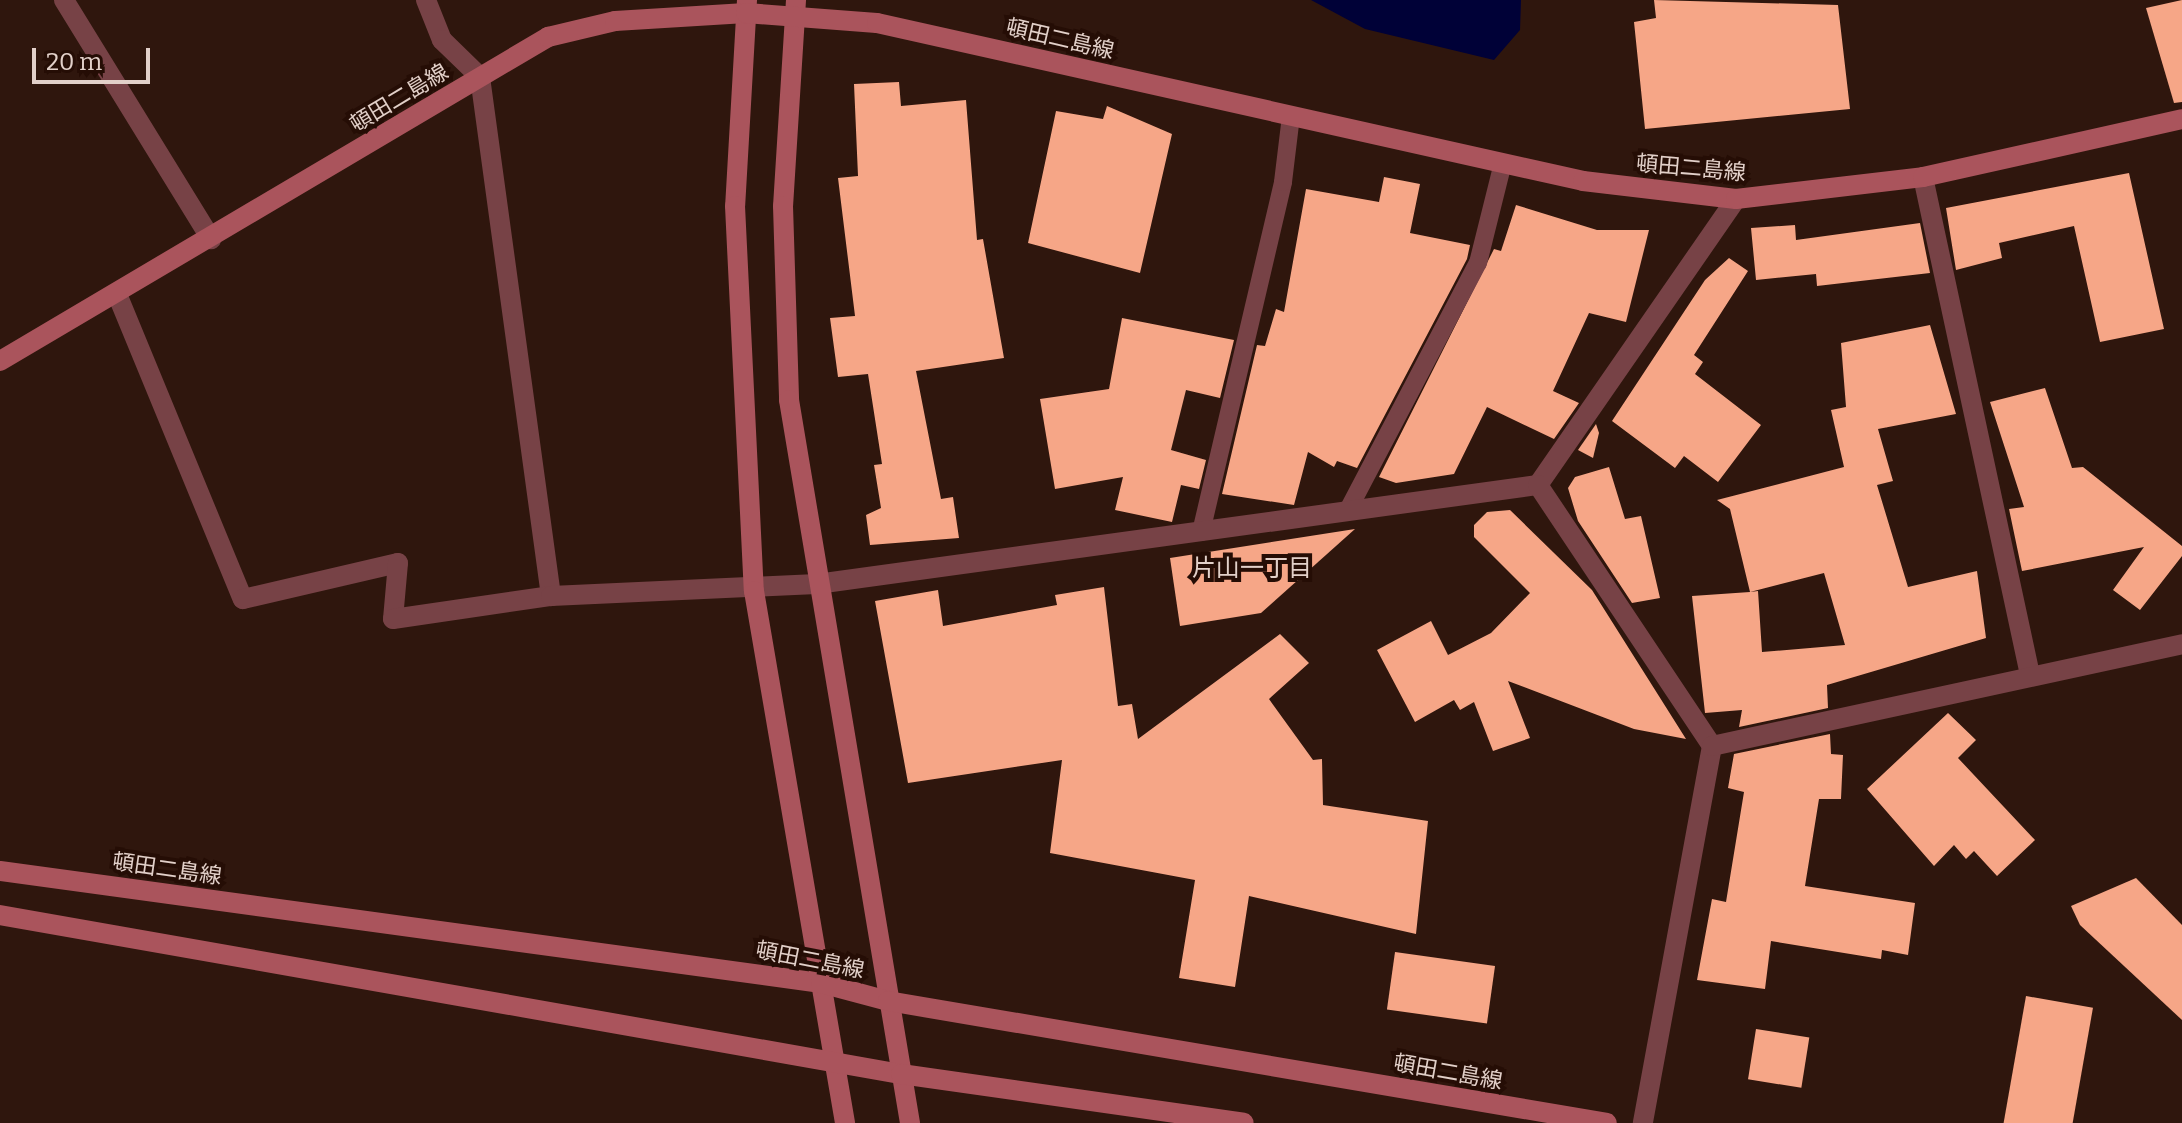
<!DOCTYPE html>
<meta charset="utf-8">
<style>
body{margin:0}
#map{position:relative;width:2182px;height:1123px;overflow:hidden;background:#2f160d;font-family:Bitter,"Noto Sans JP",serif}
div>[style]{position:absolute}
[style*='--x']{left:calc(var(--x)*1px);top:calc(var(--y)*1px);width:calc(var(--w)*1px);rotate:calc(var(--a)*1deg)}
.water>*{inset:0;background:#000137}
.building>*{inset:0;background:#f6a687;transform-origin:0 0}
.lane>*{height:18px;margin:-9px;padding:0 9px;transform-origin:9px;border-radius:9px;background:#774246}
.street>*{height:20px;margin:-10px;padding:0 10px;transform-origin:10px;border-radius:10px;background:#774246}
.secondary>*{height:20px;margin:-10px;padding:0 10px;transform-origin:10px;border-radius:10px;background:#aa545c}
span{translate:-50% -50%;white-space:nowrap;text-align:center;line-height:1.15;-webkit-text-stroke:8px #250d05;paint-order:stroke}
.street-label{font-size:22px;color:#e2d0c9}
.neighbourhood-label{font-size:24px;color:#e2d0c9}
.scale{position:absolute;left:32px;top:48px;width:118px;height:36px;box-sizing:border-box;border:4px solid #e2d0c9;border-top:0;padding-left:10px;font-size:24px;line-height:28px;white-space:nowrap;color:#e2d0c9;-webkit-text-stroke:6px #250d05;paint-order:stroke}
</style>
<div id="map">
<div class="water">
<i style="clip-path:polygon(1311px 0,1521px 0,1520px 30px,1494px 60px,1365px 29px)"></i>
</div>
<div class="building">
<i style="clip-path:polygon(1654px 0,1838px 5px,1850px 109px,1645px 129px,1634px 22px,1656px 18px)"></i>
<i style="clip-path:polygon(2182px 0,2182px 102px,2174px 103px,2146px 8px)"></i>
<i style="clip-path:polygon(899px 82px,901px 106px,966px 100px,977px 240px,983px 239px,1004px 358px,916px 371px,941px 499px,953px 497px,959px 538px,870px 545px,866px 515px,881px 508px,874px 465px,882px 464px,868px 374px,838px 377px,830px 318px,855px 316px,838px 178px,858px 176px,854px 84px)"></i>
<i style="clip-path:polygon(1107px 106px,1172px 134px,1140px 273px,1028px 243px,1056px 111px,1103px 119px)"></i>
<i style="clip-path:polygon(2129px 173px,2164px 329px,2100px 342px,2074px 226px,1999px 243px,2002px 258px,1956px 270px,1946px 208px)"></i>
<i style="clip-path:polygon(1384px 177px,1420px 184px,1410px 233px,1470px 245px,1467px 259px,1357px 468px,1337px 461px,1334px 467px,1308px 452px,1294px 505px,1222px 494px,1257px 345px,1265px 346px,1276px 309px,1284px 312px,1306px 189px,1379px 202px)"></i>
<i style="clip-path:polygon(1516px 205px,1597px 230px,1649px 230px,1626px 322px,1589px 313px,1553px 391px,1579px 403px,1554px 439px,1487px 407px,1454px 474px,1396px 483px,1379px 477px,1494px 249px,1501px 251px)"></i>
<i style="clip-path:polygon(1920px 223px,1930px 273px,1817px 286px,1816px 274px,1756px 280px,1751px 228px,1795px 225px,1796px 240px)"></i>
<i style="clip-path:polygon(1729px 258px,1748px 271px,1694px 355px,1703px 362px,1695px 374px,1761px 425px,1718px 482px,1684px 456px,1675px 468px,1612px 421px,1705px 280px)"></i>
<i style="clip-path:polygon(1122px 318px,1234px 340px,1220px 398px,1186px 390px,1171px 450px,1206px 460px,1199px 489px,1181px 485px,1172px 522px,1115px 510px,1123px 477px,1055px 489px,1040px 399px,1109px 389px)"></i>
<i style="clip-path:polygon(evenodd,1930px 325px,1956px 414px,1878px 429px,1893px 481px,1877px 485px,1908px 587px,1977px 571px,1986px 638px,1827px 685px,1828px 708px,1739px 727px,1742px 710px,1705px 713px,1692px 596px,1750px 592px,1730px 509px,1717px 500px,1844px 467px,1831px 410px,1846px 407px,1841px 343px,1930px 325px,1824px 573px,1845px 645px,1762px 652px,1758px 591px,1750px 592px,1824px 573px)"></i>
<i style="clip-path:polygon(2045px 388px,2072px 468px,2083px 467px,2182px 546px,2182px 556px,2140px 610px,2113px 590px,2144px 547px,2022px 571px,2009px 509px,2024px 507px,1990px 402px)"></i>
<i style="clip-path:polygon(1596px 424px,1599px 433px,1593px 458px,1578px 450px)"></i>
<i style="clip-path:polygon(1609px 467px,1625px 519px,1641px 516px,1660px 598px,1632px 603px,1578px 521px,1568px 488px,1575px 477px)"></i>
<i style="clip-path:polygon(1510px 510px,1592px 590px,1686px 739px,1634px 729px,1508px 681px,1530px 738px,1493px 751px,1474px 702px,1460px 710px,1454px 700px,1415px 722px,1377px 650px,1431px 621px,1448px 655px,1491px 633px,1530px 593px,1474px 537px,1474px 525px,1487px 512px)"></i>
<i style="clip-path:polygon(1355px 529px,1261px 613px,1180px 626px,1170px 558px)"></i>
<i style="clip-path:polygon(1104px 587px,1118px 706px,1132px 704px,1138px 739px,1280px 634px,1309px 663px,1269px 699px,1313px 760px,1322px 759px,1323px 805px,1428px 821px,1416px 934px,1249px 896px,1235px 987px,1179px 978px,1195px 880px,1050px 853px,1062px 760px,908px 783px,875px 601px,938px 590px,943px 626px,1057px 605px,1055px 595px)"></i>
<i style="clip-path:polygon(1948px 713px,1976px 740px,1958px 758px,2035px 840px,1997px 876px,1974px 851px,1966px 859px,1954px 845px,1934px 866px,1867px 789px)"></i>
<i style="clip-path:polygon(1830px 734px,1831px 754px,1843px 755px,1841px 799px,1819px 799px,1805px 886px,1915px 903px,1908px 955px,1882px 950px,1881px 959px,1771px 941px,1765px 989px,1697px 980px,1712px 899px,1726px 902px,1744px 792px,1728px 788px,1734px 754px)"></i>
<i style="clip-path:polygon(2136px 878px,2182px 925px,2182px 1020px,2080px 925px,2071px 906px)"></i>
<i style="left:1395px;top:952px;width:101px;height:58px;rotate:8deg"></i>
<i style="left:2026px;top:996px;width:68px;height:129px;rotate:10deg"></i>
<i style="left:1756px;top:1029px;width:54px;height:51px;rotate:9deg"></i>
</div>
<div class="lane">
<i style="--x:1347;--y:512;--w:281;--a:-62.3"></i>
<i style="--x:1478;--y:263;--w:103;--a:-76"></i>
<i style="--x:1201;--y:532;--w:359;--a:-76.8"></i>
<i style="--x:1283;--y:182;--w:66;--a:-83.1"></i>
</div>
<div class="street">
<i style="--x:64;--y:0;--w:281;--a:58.4"></i>
<i style="--x:426;--y:0;--w:43;--a:68.2"></i>
<i style="--x:442;--y:40;--w:53;--a:44.2"></i>
<i style="--x:480;--y:77;--w:524;--a:82.21"></i>
<i style="--x:1923;--y:177;--w:509;--a:77.87"></i>
<i style="--x:117;--y:294;--w:330;--a:67.6"></i>
<i style="--x:243;--y:599;--w:159;--a:-13.1"></i>
<i style="--x:398;--y:563;--w:56;--a:95.1"></i>
<i style="--x:393;--y:619;--w:160;--a:-8.3"></i>
<i style="--x:551;--y:596;--w:266;--a:-2.6"></i>
<i style="--x:817;--y:584;--w:728;--a:-7.82"></i>
<i style="--x:1538;--y:485;--w:348;--a:-55.3"></i>
<i style="--x:1538;--y:485;--w:314;--a:56.3"></i>
<i style="--x:1712;--y:746;--w:383;--a:100.4"></i>
<i style="--x:1712;--y:746;--w:481;--a:-12.2"></i>
</div>
<div class="secondary">
<i style="--x:747;--y:0;--w:206;--a:93.3"></i>
<i style="--x:735;--y:206;--w:385;--a:87.2"></i>
<i style="--x:754;--y:591;--w:540;--a:80.29"></i>
<i style="--x:796;--y:0;--w:206;--a:93.6"></i>
<i style="--x:783;--y:206;--w:194;--a:88.2"></i>
<i style="--x:789;--y:400;--w:733;--a:80.5"></i>
<i style="--x:0;--y:361;--w:637;--a:-30.59"></i>
<i style="--x:548;--y:37;--w:69;--a:-13.4"></i>
<i style="--x:615;--y:21;--w:131;--a:-3.5"></i>
<i style="--x:746;--y:13;--w:131;--a:4.4"></i>
<i style="--x:877;--y:23;--w:723;--a:12.61"></i>
<i style="--x:1583;--y:181;--w:154;--a:6.7"></i>
<i style="--x:1736;--y:199;--w:188;--a:-6.7"></i>
<i style="--x:1923;--y:177;--w:265;--a:-12.6"></i>
<i style="--x:0;--y:871;--w:829;--a:7.77"></i>
<i style="--x:821;--y:983;--w:69;--a:15"></i>
<i style="--x:888;--y:1001;--w:729;--a:9.63"></i>
<i style="--x:0;--y:915;--w:915;--a:10.01"></i>
<i style="--x:901;--y:1074;--w:346;--a:8.1"></i>
</div>
<div class="street-label">
<span style="left:1060px;top:39px;rotate:13deg">頓田二島線</span>
<span style="left:399px;top:98px;rotate:-31deg">頓田二島線</span>
<span style="left:1691px;top:168px;rotate:5deg">頓田二島線</span>
<span style="left:167px;top:869px;rotate:8deg">頓田二島線</span>
<span style="left:810px;top:960px;rotate:11deg">頓田二島線</span>
<span style="left:1448px;top:1072px;rotate:10deg">頓田二島線</span>
</div>
<div class="neighbourhood-label">
<span style="left:1252px;top:569px">片山一丁目</span>
</div>
<div class="scale">20 m</div>
</div>
